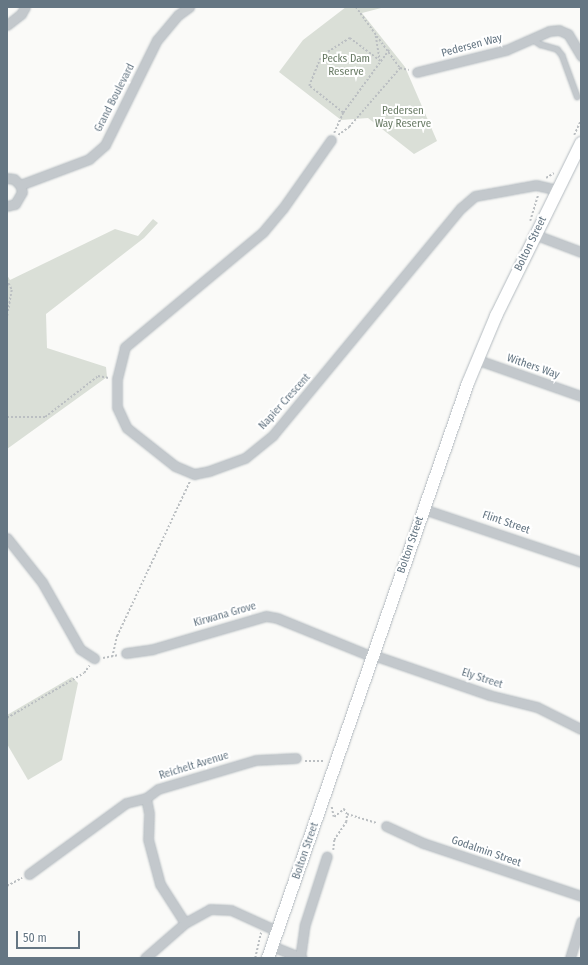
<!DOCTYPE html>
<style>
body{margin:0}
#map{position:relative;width:588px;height:965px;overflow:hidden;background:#fafaf8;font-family:"Fira Sans Condensed",sans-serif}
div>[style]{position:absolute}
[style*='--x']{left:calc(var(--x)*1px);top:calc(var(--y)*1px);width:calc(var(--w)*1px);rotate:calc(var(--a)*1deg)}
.green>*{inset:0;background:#dadfd7}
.path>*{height:1.5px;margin-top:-0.75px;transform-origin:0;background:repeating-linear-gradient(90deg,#bbbfc2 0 2px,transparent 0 4px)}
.roads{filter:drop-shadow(0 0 1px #b3babf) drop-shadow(0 0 1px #b3babf)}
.service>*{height:4.5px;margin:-2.25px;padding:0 2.25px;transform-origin:2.25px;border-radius:2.25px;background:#c3c8cc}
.minor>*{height:9px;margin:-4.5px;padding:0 4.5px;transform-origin:4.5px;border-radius:4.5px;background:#c3c8cc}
.secondary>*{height:12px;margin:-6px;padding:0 6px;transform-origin:6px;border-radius:6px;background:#fff}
span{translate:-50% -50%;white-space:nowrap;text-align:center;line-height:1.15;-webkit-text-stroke:4px #fff;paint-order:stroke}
.street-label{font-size:11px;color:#657683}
.park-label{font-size:11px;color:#687a64}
.frame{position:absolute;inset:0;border:8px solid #657683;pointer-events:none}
.scale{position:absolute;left:16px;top:931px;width:64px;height:18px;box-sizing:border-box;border:2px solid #657683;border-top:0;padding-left:5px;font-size:12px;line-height:14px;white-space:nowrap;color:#657683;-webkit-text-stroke:3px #fff;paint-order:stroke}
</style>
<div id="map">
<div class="green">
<i style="clip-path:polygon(346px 7px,385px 7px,362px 13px,405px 67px,437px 141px,414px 154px,368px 118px,341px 120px,279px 72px,303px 40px)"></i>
<i style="clip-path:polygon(153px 219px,158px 223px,144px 238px,46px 314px,47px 348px,106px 367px,107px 377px,7px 449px,7px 275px,10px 280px,115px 229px,138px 236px)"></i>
<i style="clip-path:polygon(72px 677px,78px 683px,62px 760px,28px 780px,7px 744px,7px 715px)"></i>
</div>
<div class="path">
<i style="--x:356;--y:7;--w:75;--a:54.2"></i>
<i style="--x:400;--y:68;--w:9;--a:13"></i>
<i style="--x:376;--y:36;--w:24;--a:81"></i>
<i style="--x:343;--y:113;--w:43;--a:-141.5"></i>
<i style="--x:309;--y:86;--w:32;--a:-68"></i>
<i style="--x:321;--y:56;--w:34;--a:-32"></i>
<i style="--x:350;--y:38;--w:38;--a:37"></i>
<i style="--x:334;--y:133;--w:22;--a:-66"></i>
<i style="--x:343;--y:113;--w:78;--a:-53.9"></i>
<i style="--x:338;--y:135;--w:14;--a:-36"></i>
<i style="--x:349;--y:127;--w:78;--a:-49.2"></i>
<i style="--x:574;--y:135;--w:17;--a:-65"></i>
<i style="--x:546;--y:178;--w:9;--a:-32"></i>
<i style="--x:530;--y:221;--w:28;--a:-73"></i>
<i style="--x:7;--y:280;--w:11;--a:63"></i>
<i style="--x:12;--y:290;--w:29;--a:100"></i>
<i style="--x:7;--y:353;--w:38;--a:90"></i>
<i style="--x:7;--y:417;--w:38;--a:0"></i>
<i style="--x:45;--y:417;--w:67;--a:-37.7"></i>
<i style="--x:98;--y:376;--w:11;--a:10"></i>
<i style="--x:112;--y:657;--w:22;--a:-77"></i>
<i style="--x:117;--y:636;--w:171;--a:-64.8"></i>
<i style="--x:103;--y:658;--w:16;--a:-11"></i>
<i style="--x:7;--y:718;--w:89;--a:-30.3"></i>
<i style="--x:84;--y:673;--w:9;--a:-54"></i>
<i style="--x:305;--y:761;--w:20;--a:0"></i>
<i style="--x:332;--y:807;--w:10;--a:79"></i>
<i style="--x:334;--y:817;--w:13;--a:-39"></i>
<i style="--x:344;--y:809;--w:6;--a:59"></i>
<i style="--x:347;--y:814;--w:31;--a:17"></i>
<i style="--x:333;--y:850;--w:10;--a:-84"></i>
<i style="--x:334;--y:840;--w:22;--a:-56"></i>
<i style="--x:346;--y:822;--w:8;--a:-83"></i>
<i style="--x:7;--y:886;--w:17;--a:-28"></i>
<i style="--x:255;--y:958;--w:26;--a:-77"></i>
</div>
<div class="roads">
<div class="service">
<i style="--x:531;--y:38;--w:11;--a:34"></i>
<i style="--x:540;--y:44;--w:18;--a:16"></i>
<i style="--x:557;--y:49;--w:8;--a:50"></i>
<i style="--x:562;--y:55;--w:44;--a:69.9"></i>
</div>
<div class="minor">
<i style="--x:7;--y:25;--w:18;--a:-38"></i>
<i style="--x:21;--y:14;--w:8;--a:-60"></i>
<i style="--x:417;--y:72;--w:92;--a:-13.9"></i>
<i style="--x:506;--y:50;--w:47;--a:-23.8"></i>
<i style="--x:549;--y:31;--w:10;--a:-6"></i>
<i style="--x:559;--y:30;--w:10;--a:24"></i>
<i style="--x:568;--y:34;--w:26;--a:59"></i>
<i style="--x:331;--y:140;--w:83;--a:125.2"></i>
<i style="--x:283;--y:208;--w:31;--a:130"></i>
<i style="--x:263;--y:232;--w:180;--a:140.2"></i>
<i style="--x:125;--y:347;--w:33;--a:104"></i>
<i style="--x:117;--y:379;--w:28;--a:90"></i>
<i style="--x:117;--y:407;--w:23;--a:65"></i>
<i style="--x:127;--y:428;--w:61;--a:38.4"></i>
<i style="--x:175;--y:466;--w:21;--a:23"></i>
<i style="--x:194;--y:474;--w:15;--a:-11"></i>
<i style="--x:209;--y:471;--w:38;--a:-20"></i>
<i style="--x:245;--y:458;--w:36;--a:-39"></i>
<i style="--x:273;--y:435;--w:295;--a:-50.4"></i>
<i style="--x:461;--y:208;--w:18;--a:-41"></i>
<i style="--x:475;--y:196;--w:62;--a:-10.2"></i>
<i style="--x:536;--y:185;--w:22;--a:13"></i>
<i style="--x:7;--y:178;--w:7;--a:8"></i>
<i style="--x:14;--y:179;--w:8;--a:45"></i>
<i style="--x:20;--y:185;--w:7;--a:74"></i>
<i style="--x:22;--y:192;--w:14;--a:120"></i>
<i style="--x:15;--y:204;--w:8;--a:166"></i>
<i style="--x:20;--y:185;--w:74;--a:-20.6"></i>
<i style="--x:89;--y:159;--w:21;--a:-41"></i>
<i style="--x:105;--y:145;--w:117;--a:-63.7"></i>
<i style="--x:157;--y:40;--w:33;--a:-50"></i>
<i style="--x:178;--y:15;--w:14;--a:-36"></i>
<i style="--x:536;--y:235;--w:48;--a:20.7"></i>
<i style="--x:478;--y:360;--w:109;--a:19.3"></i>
<i style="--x:423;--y:509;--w:167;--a:18.5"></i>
<i style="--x:7;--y:538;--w:56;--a:51.5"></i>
<i style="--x:42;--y:582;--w:77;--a:60.4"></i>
<i style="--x:80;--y:649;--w:17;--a:33"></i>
<i style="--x:126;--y:653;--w:27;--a:-8"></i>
<i style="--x:153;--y:649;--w:118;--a:-16.3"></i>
<i style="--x:266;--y:616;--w:11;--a:10"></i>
<i style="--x:277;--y:618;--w:104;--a:22.1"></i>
<i style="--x:373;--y:655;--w:123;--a:19"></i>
<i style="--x:489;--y:695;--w:49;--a:14"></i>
<i style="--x:537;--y:707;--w:49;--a:26.6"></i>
<i style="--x:146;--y:798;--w:16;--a:79"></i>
<i style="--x:149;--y:814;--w:25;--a:92"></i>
<i style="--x:148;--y:839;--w:47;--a:75.1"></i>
<i style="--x:160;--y:884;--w:46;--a:57.3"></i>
<i style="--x:386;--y:826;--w:41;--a:24.7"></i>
<i style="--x:423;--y:843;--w:167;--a:18.5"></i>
<i style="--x:29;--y:874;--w:120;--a:-36.2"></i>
<i style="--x:126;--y:803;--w:21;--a:-14"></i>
<i style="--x:146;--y:798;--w:15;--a:-37"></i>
<i style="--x:158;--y:789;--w:102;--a:-16.5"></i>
<i style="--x:256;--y:760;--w:40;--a:-2.9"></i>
<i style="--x:272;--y:946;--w:32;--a:22"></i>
<i style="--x:145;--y:958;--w:53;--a:-41.2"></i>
<i style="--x:185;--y:923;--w:29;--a:-29"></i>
<i style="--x:210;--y:909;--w:21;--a:3"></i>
<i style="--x:231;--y:910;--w:51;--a:24.5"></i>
<i style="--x:300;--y:958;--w:34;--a:-82"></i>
<i style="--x:305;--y:924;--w:71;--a:-72.1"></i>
<i style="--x:570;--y:958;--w:38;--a:-73"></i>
</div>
<div class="secondary">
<i style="--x:268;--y:958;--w:609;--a:-70.82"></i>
<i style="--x:468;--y:383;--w:73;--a:-67.3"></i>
<i style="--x:496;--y:316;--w:193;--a:-63.8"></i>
</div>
</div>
<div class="street-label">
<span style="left:472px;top:46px;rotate:-15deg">Pedersen Way</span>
<span style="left:115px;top:98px;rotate:-63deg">Grand Boulevard</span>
<span style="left:531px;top:244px;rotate:-64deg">Bolton Street</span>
<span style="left:533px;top:367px;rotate:19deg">Withers Way</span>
<span style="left:285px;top:402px;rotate:-48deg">Napier Crescent</span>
<span style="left:506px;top:523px;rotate:19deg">Flint Street</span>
<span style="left:411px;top:545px;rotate:-71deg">Bolton Street</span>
<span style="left:225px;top:615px;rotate:-16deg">Kirwana Grove</span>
<span style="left:482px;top:679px;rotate:18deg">Ely Street</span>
<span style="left:194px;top:766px;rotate:-17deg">Reichelt Avenue</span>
<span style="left:306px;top:851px;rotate:-71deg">Bolton Street</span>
<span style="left:486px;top:852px;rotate:19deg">Godalmin Street</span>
</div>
<div class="park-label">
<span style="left:346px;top:66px">Pecks Dam<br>Reserve</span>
<span style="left:403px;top:118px">Pedersen<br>Way Reserve</span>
</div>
<div class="frame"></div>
<div class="scale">50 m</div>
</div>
